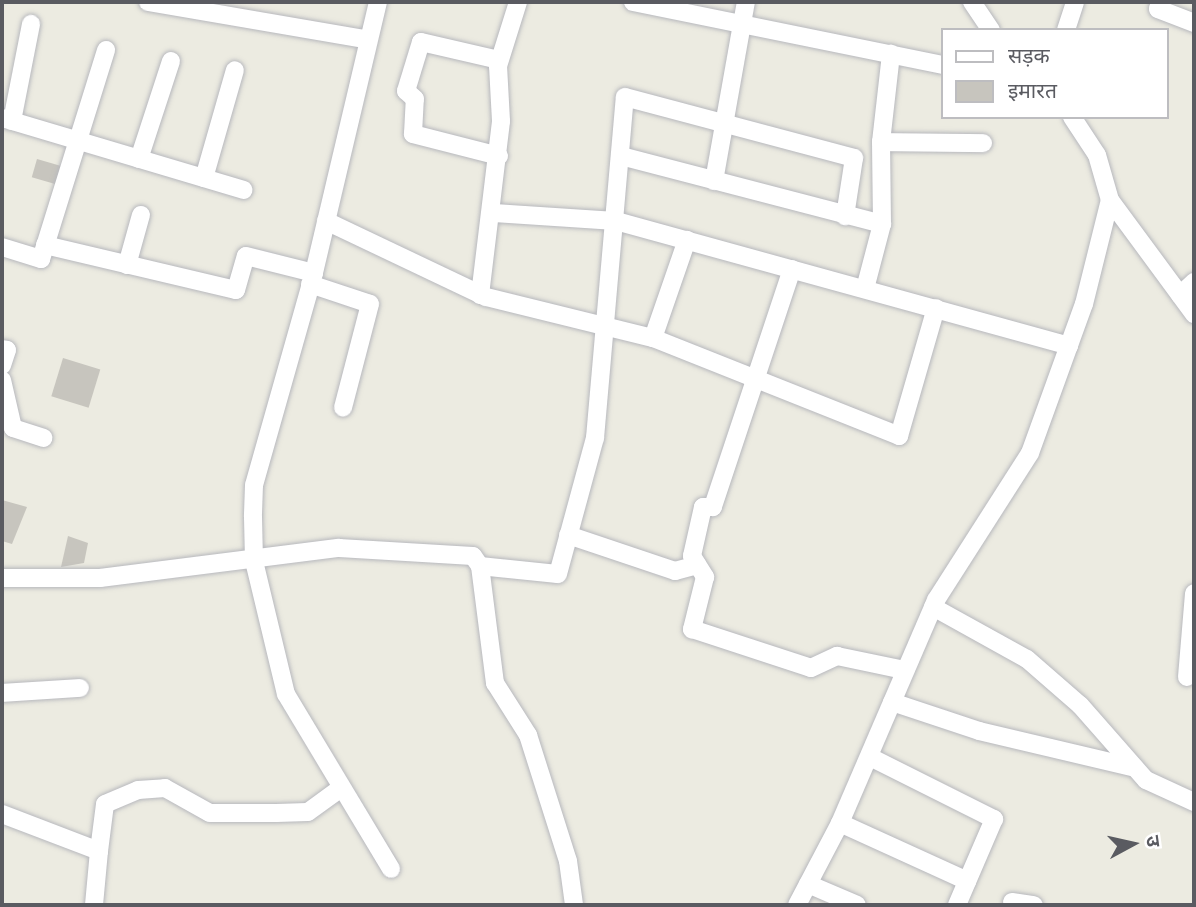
<!DOCTYPE html>
<meta charset="utf-8">
<style>
body{margin:0}
#map{position:relative;width:1196px;height:907px;overflow:hidden;background:#ecebe1;font-family:Manrope,"Noto Sans Devanagari",sans-serif}
div>[style]{position:absolute}
[style*='--x']{left:calc(var(--x)*1px);top:calc(var(--y)*1px);width:calc(var(--w)*1px);rotate:calc(var(--a)*1deg)}
.building>*{inset:0;background:#c7c5be;transform-origin:0 0}
.roads{filter:drop-shadow(0 0 2px #b7b8bd) drop-shadow(0 0 2px #b7b8bd)}
.minor>*{height:18px;margin:-9px;padding:0 9px;transform-origin:9px;border-radius:9px;background:#fff}
span{translate:-50% -50%;white-space:nowrap;text-align:center;line-height:1.15;-webkit-text-stroke:5px #fff;paint-order:stroke}
.frame{position:absolute;inset:0;border:4px solid #5a5b61;pointer-events:none}
.legend{position:absolute;left:941px;top:28px;width:228px;height:91px;box-sizing:border-box;background:#fff;border:2px solid #bdbdc0;margin:0;padding:9px 12px;list-style:none;font-size:21px;color:#5a5b61}
.legend li{display:flex;align-items:center;gap:14px;height:35px}
.legend b{width:35px;border:2px solid #bdbdc0}
.north{position:absolute;left:1098px;top:809px;width:70px;height:70px;-webkit-text-stroke:5px #fff;paint-order:stroke;rotate:82deg;font-size:19px;font-weight:700;line-height:28px;text-align:center;color:#5a5b61}
.north::after{content:'';display:block;margin:auto;width:24px;height:32px;background:#5a5b61;clip-path:polygon(50% 0,100% 100%,50% 72%,0 100%)}
</style>
<div id="map">
<div class="building">
<i style="left:37px;top:159px;width:26px;height:19px;rotate:16deg"></i>
<i style="left:63px;top:358px;width:39px;height:40px;rotate:17deg"></i>
<i style="clip-path:polygon(2px 500px,27px 507px,12px 544px,2px 541px)"></i>
<i style="clip-path:polygon(68px 536px,88px 543px,84px 563px,61px 567px)"></i>
</div>
<div class="roads">
<div class="minor">
<i style="--x:148;--y:2;--w:220;--a:9.7"></i>
<i style="--x:378;--y:2;--w:278;--a:103.3"></i>
<i style="--x:314;--y:273;--w:220;--a:105.8"></i>
<i style="--x:254;--y:485;--w:32;--a:92"></i>
<i style="--x:253;--y:517;--w:44;--a:88.7"></i>
<i style="--x:254;--y:561;--w:137;--a:76.5"></i>
<i style="--x:286;--y:694;--w:204;--a:59"></i>
<i style="--x:633;--y:2;--w:315;--a:11.5"></i>
<i style="--x:972;--y:2;--w:34;--a:56"></i>
<i style="--x:1160;--y:2;--w:7;--a:106"></i>
<i style="--x:1158;--y:9;--w:39;--a:21"></i>
<i style="--x:1066;--y:30;--w:29;--a:-72"></i>
<i style="--x:1072;--y:117;--w:45;--a:56.7"></i>
<i style="--x:1097;--y:155;--w:47;--a:73.9"></i>
<i style="--x:1110;--y:200;--w:142;--a:53.6"></i>
<i style="--x:2;--y:118;--w:252;--a:16.6"></i>
<i style="--x:12;--y:121;--w:99;--a:-78.9"></i>
<i style="--x:881;--y:142;--w:102;--a:0.6"></i>
<i style="--x:499;--y:156;--w:89;--a:-165.7"></i>
<i style="--x:413;--y:134;--w:35;--a:-87"></i>
<i style="--x:415;--y:99;--w:12;--a:-138"></i>
<i style="--x:406;--y:91;--w:51;--a:-73"></i>
<i style="--x:421;--y:42;--w:80;--a:13"></i>
<i style="--x:621;--y:156;--w:270;--a:14.6"></i>
<i style="--x:882;--y:224;--w:67;--a:104.7"></i>
<i style="--x:139;--y:159;--w:103;--a:-71.9"></i>
<i style="--x:204;--y:178;--w:112;--a:-74"></i>
<i style="--x:714;--y:181;--w:182;--a:-79.9"></i>
<i style="--x:494;--y:213;--w:122;--a:3.8"></i>
<i style="--x:616;--y:221;--w:470;--a:15.4"></i>
<i style="--x:326;--y:221;--w:177;--a:25.4"></i>
<i style="--x:486;--y:297;--w:172;--a:13.8"></i>
<i style="--x:653;--y:338;--w:265;--a:21.7"></i>
<i style="--x:899;--y:436;--w:133;--a:-73.9"></i>
<i style="--x:882;--y:224;--w:82;--a:-90.7"></i>
<i style="--x:881;--y:142;--w:89;--a:-83.5"></i>
<i style="--x:45;--y:245;--w:196;--a:13.3"></i>
<i style="--x:236;--y:290;--w:35;--a:-74"></i>
<i style="--x:246;--y:256;--w:70;--a:14"></i>
<i style="--x:2;--y:247;--w:41;--a:17.1"></i>
<i style="--x:41;--y:259;--w:219;--a:-72.7"></i>
<i style="--x:127;--y:265;--w:52;--a:-74.4"></i>
<i style="--x:792;--y:269;--w:251;--a:108.4"></i>
<i style="--x:713;--y:507;--w:10;--a:180"></i>
<i style="--x:703;--y:507;--w:50;--a:102.7"></i>
<i style="--x:692;--y:556;--w:25;--a:58"></i>
<i style="--x:705;--y:577;--w:54;--a:104"></i>
<i style="--x:692;--y:629;--w:125;--a:18.1"></i>
<i style="--x:811;--y:668;--w:29;--a:-25"></i>
<i style="--x:837;--y:656;--w:68;--a:11.8"></i>
<i style="--x:310;--y:284;--w:63;--a:18.4"></i>
<i style="--x:370;--y:304;--w:107;--a:104.6"></i>
<i style="--x:480;--y:295;--w:175;--a:-83.1"></i>
<i style="--x:501;--y:121;--w:55;--a:-93.1"></i>
<i style="--x:498;--y:66;--w:67;--a:-72.6"></i>
<i style="--x:1180;--y:295;--w:19;--a:-43"></i>
<i style="--x:653;--y:338;--w:104;--a:-70.9"></i>
<i style="--x:2;--y:349;--w:5;--a:11"></i>
<i style="--x:7;--y:350;--w:16;--a:108"></i>
<i style="--x:2;--y:380;--w:49;--a:77.1"></i>
<i style="--x:13;--y:428;--w:32;--a:18"></i>
<i style="--x:568;--y:535;--w:113;--a:18.6"></i>
<i style="--x:675;--y:571;--w:23;--a:-15"></i>
<i style="--x:480;--y:566;--w:118;--a:82.7"></i>
<i style="--x:495;--y:683;--w:62;--a:57.6"></i>
<i style="--x:528;--y:735;--w:132;--a:72.4"></i>
<i style="--x:568;--y:861;--w:44;--a:82.2"></i>
<i style="--x:2;--y:578;--w:98;--a:0"></i>
<i style="--x:100;--y:578;--w:241;--a:-7.2"></i>
<i style="--x:339;--y:548;--w:134;--a:3.4"></i>
<i style="--x:473;--y:556;--w:12;--a:55"></i>
<i style="--x:480;--y:566;--w:78;--a:5.9"></i>
<i style="--x:558;--y:574;--w:141;--a:-74.8"></i>
<i style="--x:595;--y:438;--w:342;--a:-85"></i>
<i style="--x:625;--y:97;--w:237;--a:14.9"></i>
<i style="--x:854;--y:158;--w:59;--a:98.8"></i>
<i style="--x:933;--y:607;--w:107;--a:29"></i>
<i style="--x:1027;--y:659;--w:70;--a:41"></i>
<i style="--x:1080;--y:705;--w:100;--a:48.7"></i>
<i style="--x:1146;--y:780;--w:53;--a:24.6"></i>
<i style="--x:1187;--y:677;--w:84;--a:-85.2"></i>
<i style="--x:2;--y:693;--w:78;--a:-3.7"></i>
<i style="--x:892;--y:702;--w:92;--a:18.4"></i>
<i style="--x:979;--y:731;--w:160;--a:13.3"></i>
<i style="--x:870;--y:757;--w:139;--a:26.6"></i>
<i style="--x:994;--y:819;--w:94;--a:113.3"></i>
<i style="--x:2;--y:814;--w:104;--a:20.9"></i>
<i style="--x:99;--y:851;--w:54;--a:95.3"></i>
<i style="--x:840;--y:823;--w:140;--a:24.5"></i>
<i style="--x:99;--y:851;--w:47;--a:-82.7"></i>
<i style="--x:105;--y:804;--w:36;--a:-23"></i>
<i style="--x:138;--y:790;--w:27;--a:-4"></i>
<i style="--x:165;--y:788;--w:51;--a:29.1"></i>
<i style="--x:210;--y:813;--w:66;--a:0"></i>
<i style="--x:276;--y:813;--w:32;--a:-2"></i>
<i style="--x:308;--y:812;--w:41;--a:-36"></i>
<i style="--x:808;--y:884;--w:53;--a:23.2"></i>
<i style="--x:1012;--y:902;--w:22;--a:8"></i>
<i style="--x:797;--y:905;--w:93;--a:-62.3"></i>
<i style="--x:840;--y:823;--w:243;--a:-66.7"></i>
<i style="--x:936;--y:600;--w:174;--a:-57.4"></i>
<i style="--x:1030;--y:453;--w:158;--a:-70.1"></i>
<i style="--x:1084;--y:304;--w:107;--a:-76"></i>
</div>
</div>
<div class="frame"></div>
<ul class="legend">
<li><b style="height:9px;background:#fff"></b>सड़क</li>
<li><b style="height:19px;background:#c7c5be"></b>इमारत</li>
</ul>
<div class="north">उ</div>
</div>
